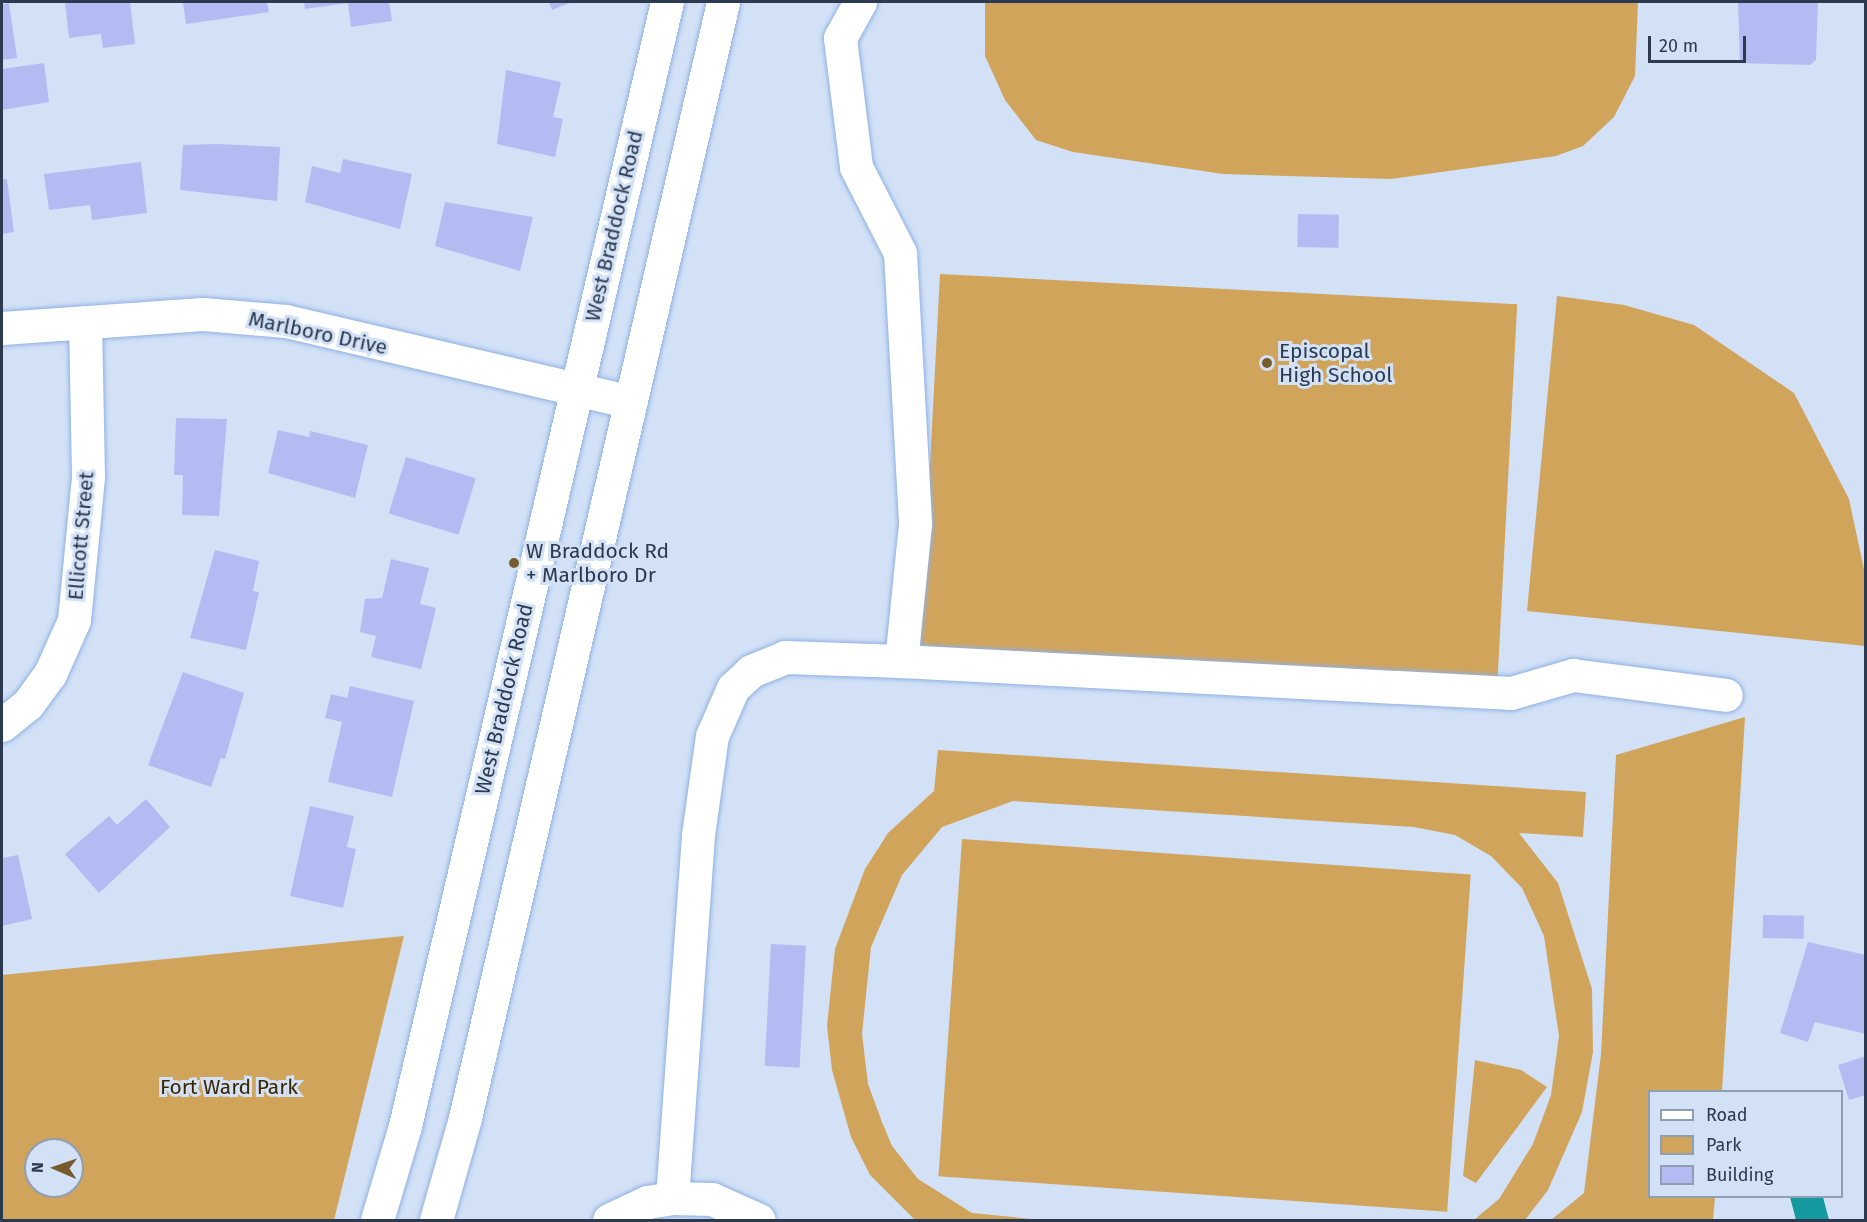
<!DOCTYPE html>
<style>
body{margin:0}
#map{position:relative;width:1867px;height:1222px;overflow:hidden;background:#d2e1f6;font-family:"Fira Sans",sans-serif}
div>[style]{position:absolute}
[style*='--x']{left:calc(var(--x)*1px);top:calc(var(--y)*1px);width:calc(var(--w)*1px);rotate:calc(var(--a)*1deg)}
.green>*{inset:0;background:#d1a45c;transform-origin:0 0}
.water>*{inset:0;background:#149a9e}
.building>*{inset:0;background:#b3bcf2;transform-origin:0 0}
.roads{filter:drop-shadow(0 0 2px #8fb1e3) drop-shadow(0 0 2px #8fb1e3)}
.minor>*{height:33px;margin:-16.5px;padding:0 16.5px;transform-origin:16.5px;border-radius:16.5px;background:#fff}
.major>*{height:33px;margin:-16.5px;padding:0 16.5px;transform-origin:16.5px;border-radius:16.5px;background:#fff}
.dots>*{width:16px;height:16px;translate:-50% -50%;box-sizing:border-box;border:3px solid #d2e1f6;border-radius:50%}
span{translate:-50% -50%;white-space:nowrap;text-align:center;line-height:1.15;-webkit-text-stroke:6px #d2e1f6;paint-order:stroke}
.street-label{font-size:21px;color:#2c3a4f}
.poi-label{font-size:21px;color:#2c3a4f}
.left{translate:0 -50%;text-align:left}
.park-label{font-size:21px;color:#3d2700}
.frame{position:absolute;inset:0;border:3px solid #2c3a4f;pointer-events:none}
.legend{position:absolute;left:1648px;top:1090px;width:195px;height:108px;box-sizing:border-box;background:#d2e1f6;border:2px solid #909eb3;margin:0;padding:8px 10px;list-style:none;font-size:18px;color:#2c3a4f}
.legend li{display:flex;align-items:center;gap:12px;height:30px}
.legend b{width:30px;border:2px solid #909eb3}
.north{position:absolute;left:24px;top:1138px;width:60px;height:60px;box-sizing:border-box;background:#d2e1f6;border:2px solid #909eb3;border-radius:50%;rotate:272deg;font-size:16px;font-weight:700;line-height:24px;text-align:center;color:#2c3a4f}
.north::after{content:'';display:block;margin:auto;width:21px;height:27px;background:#765b2d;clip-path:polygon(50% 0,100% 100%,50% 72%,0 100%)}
.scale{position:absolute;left:1648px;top:36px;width:98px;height:27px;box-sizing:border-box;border:3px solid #2c3a4f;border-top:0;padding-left:8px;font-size:18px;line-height:21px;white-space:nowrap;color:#2c3a4f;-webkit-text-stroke:4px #d2e1f6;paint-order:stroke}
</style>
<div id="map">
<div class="green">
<i style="clip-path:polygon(985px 2px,1638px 2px,1635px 76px,1614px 117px,1583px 146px,1556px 156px,1391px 179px,1223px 174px,1073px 152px,1036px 140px,1005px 100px,985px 56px)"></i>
<i style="left:940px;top:274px;width:578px;height:378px;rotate:3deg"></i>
<i style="clip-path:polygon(1557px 296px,1624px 305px,1694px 325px,1794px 393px,1849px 499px,1865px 574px,1865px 646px,1527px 611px)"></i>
<i style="clip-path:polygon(1745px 717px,1722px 1091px,1650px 1092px,1650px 1196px,1715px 1197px,1713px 1220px,1551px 1220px,1584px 1193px,1601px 1054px,1616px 755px)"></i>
<i style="clip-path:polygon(938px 750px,1586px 792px,1583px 837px,1519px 833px,1558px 883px,1592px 989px,1593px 1052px,1582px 1112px,1548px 1190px,1525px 1220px,1474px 1220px,1499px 1199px,1533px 1144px,1551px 1095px,1559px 1036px,1544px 936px,1522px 888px,1491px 856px,1455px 835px,1414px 827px,1013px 801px,942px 827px,902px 875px,871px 947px,862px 1034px,868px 1084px,882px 1122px,892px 1146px,918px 1179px,972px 1213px,1042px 1220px,915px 1220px,870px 1175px,851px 1137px,832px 1070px,827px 1026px,835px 949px,865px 869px,888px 833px,934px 791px)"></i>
<i style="left:962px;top:839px;width:510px;height:338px;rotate:4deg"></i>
<i style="clip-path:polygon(evenodd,404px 936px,334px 1220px,2px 1220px,2px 975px,404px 936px,36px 1150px,72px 1150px,72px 1186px,36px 1186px,36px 1150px)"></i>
<i style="clip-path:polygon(1475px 1060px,1521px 1070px,1547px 1087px,1476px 1183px,1463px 1176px)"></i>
</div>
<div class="water">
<i style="clip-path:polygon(1790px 1197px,1823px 1197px,1829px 1220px,1796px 1220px)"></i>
</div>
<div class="building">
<i style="clip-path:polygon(65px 2px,130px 2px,135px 44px,103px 48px,101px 34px,69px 38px)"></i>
<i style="clip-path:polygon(183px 2px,267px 2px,269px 12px,186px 24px)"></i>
<i style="clip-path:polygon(304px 2px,389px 2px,392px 21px,351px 27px,348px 3px,305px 9px)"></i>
<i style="clip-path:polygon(549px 2px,572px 2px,552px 10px)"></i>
<i style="clip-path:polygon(1738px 2px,1818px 2px,1816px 60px,1810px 65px,1740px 63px)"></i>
<i style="clip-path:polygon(9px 3px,17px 58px,2px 60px,2px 4px)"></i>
<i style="clip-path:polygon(44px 63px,49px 102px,2px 110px,2px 69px)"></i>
<i style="clip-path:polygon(506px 70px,561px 82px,553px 117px,563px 119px,555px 157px,497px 144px)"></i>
<i style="clip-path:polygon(217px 144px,280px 147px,277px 201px,180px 190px,183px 145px)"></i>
<i style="clip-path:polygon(343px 159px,412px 174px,400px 229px,305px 202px,312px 166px,340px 173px)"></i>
<i style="clip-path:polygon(141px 162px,147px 213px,92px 220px,90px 205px,49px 210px,44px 174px)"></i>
<i style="clip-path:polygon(2px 179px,7px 179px,14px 232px,2px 234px)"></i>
<i style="clip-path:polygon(445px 202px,533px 217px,520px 271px,435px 246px)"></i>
<i style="left:1298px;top:214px;width:41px;height:33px;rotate:1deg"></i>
<i style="clip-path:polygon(176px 418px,227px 419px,219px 516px,182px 515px,183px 475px,174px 475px)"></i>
<i style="clip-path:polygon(278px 430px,309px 437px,310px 431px,368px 445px,355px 498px,268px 473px)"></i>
<i style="left:406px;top:457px;width:73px;height:59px;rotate:17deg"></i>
<i style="clip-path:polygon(215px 550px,259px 561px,253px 591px,259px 592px,246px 650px,190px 638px)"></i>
<i style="clip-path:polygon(391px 559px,429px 568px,420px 604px,436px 608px,421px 669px,371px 657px,376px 636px,360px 632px,365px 599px,382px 598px)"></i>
<i style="clip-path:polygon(183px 672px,244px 693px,225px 759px,221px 758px,211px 787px,148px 765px)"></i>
<i style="clip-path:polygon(350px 686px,414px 701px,392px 797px,328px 782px,342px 722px,325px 718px,331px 694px,347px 698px)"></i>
<i style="clip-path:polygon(146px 799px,170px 827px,99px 893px,65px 854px,109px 816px,117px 825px)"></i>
<i style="clip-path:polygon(310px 806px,354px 816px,347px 847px,356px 849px,343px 908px,290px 896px)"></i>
<i style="clip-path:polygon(18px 855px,32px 919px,2px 926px,2px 858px)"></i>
<i style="left:1763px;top:915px;width:41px;height:23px;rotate:1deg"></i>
<i style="clip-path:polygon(1808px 942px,1866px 955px,1866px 1034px,1815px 1022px,1808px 1042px,1780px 1033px)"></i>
<i style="left:771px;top:944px;width:35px;height:122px;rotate:3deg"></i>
<i style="clip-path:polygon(1866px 1056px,1866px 1095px,1849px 1100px,1838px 1065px)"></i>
</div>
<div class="roads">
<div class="minor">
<i style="--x:860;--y:2;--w:41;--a:119.1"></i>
<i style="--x:840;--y:38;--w:130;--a:82.9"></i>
<i style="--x:856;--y:167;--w:97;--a:62.9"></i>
<i style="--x:900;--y:253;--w:271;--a:86.8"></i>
<i style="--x:915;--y:524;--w:138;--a:95.8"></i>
<i style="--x:901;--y:661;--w:611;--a:3"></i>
<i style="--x:1511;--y:693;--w:65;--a:-16.2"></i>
<i style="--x:1573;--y:675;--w:154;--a:7.4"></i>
<i style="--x:2;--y:328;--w:201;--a:-4"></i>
<i style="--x:203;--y:314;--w:83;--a:4.8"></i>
<i style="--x:286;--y:321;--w:353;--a:13.2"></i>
<i style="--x:2;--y:725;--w:33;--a:-39"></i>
<i style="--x:28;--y:704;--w:37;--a:-54"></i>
<i style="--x:50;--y:674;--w:59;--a:-66"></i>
<i style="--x:74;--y:620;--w:145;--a:-84.4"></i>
<i style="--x:88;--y:476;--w:154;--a:-91.1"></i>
<i style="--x:672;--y:1198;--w:364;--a:-85.9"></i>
<i style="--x:698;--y:835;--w:100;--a:-82"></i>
<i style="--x:712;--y:736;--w:52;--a:-66.4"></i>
<i style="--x:733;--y:688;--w:25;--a:-43"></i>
<i style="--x:751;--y:671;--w:37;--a:-22"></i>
<i style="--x:785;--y:657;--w:116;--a:2"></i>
<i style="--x:609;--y:1220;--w:42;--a:-25.3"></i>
<i style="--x:647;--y:1202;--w:25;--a:-9"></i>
<i style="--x:672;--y:1198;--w:40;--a:1.4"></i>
<i style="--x:712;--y:1199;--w:51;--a:24.1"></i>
</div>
<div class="major">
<i style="--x:377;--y:1220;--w:98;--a:-73.4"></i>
<i style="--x:405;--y:1126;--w:1154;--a:-76.88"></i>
<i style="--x:436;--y:1220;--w:106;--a:-74.1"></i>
<i style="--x:465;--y:1118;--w:1145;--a:-76.98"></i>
</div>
</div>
<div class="dots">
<i style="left:1267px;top:363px;background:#765b2d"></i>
<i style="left:514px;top:563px;background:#765b2d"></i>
</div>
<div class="street-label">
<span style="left:614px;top:226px;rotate:-77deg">West Braddock Road</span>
<span style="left:318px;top:333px;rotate:12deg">Marlboro Drive</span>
<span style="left:81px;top:536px;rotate:-85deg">Ellicott Street</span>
<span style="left:504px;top:699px;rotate:-77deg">West Braddock Road</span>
</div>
<div class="poi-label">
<span class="left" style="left:1279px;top:363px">Episcopal<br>High School</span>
<span class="left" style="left:526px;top:563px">W Braddock Rd<br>+ Marlboro Dr</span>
</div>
<div class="park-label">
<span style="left:229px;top:1087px">Fort Ward Park</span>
</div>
<div class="frame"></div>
<ul class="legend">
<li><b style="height:8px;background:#fff"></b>Road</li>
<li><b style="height:16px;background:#d1a45c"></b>Park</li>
<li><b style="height:16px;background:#b3bcf2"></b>Building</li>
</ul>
<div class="north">N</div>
<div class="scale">20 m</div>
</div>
